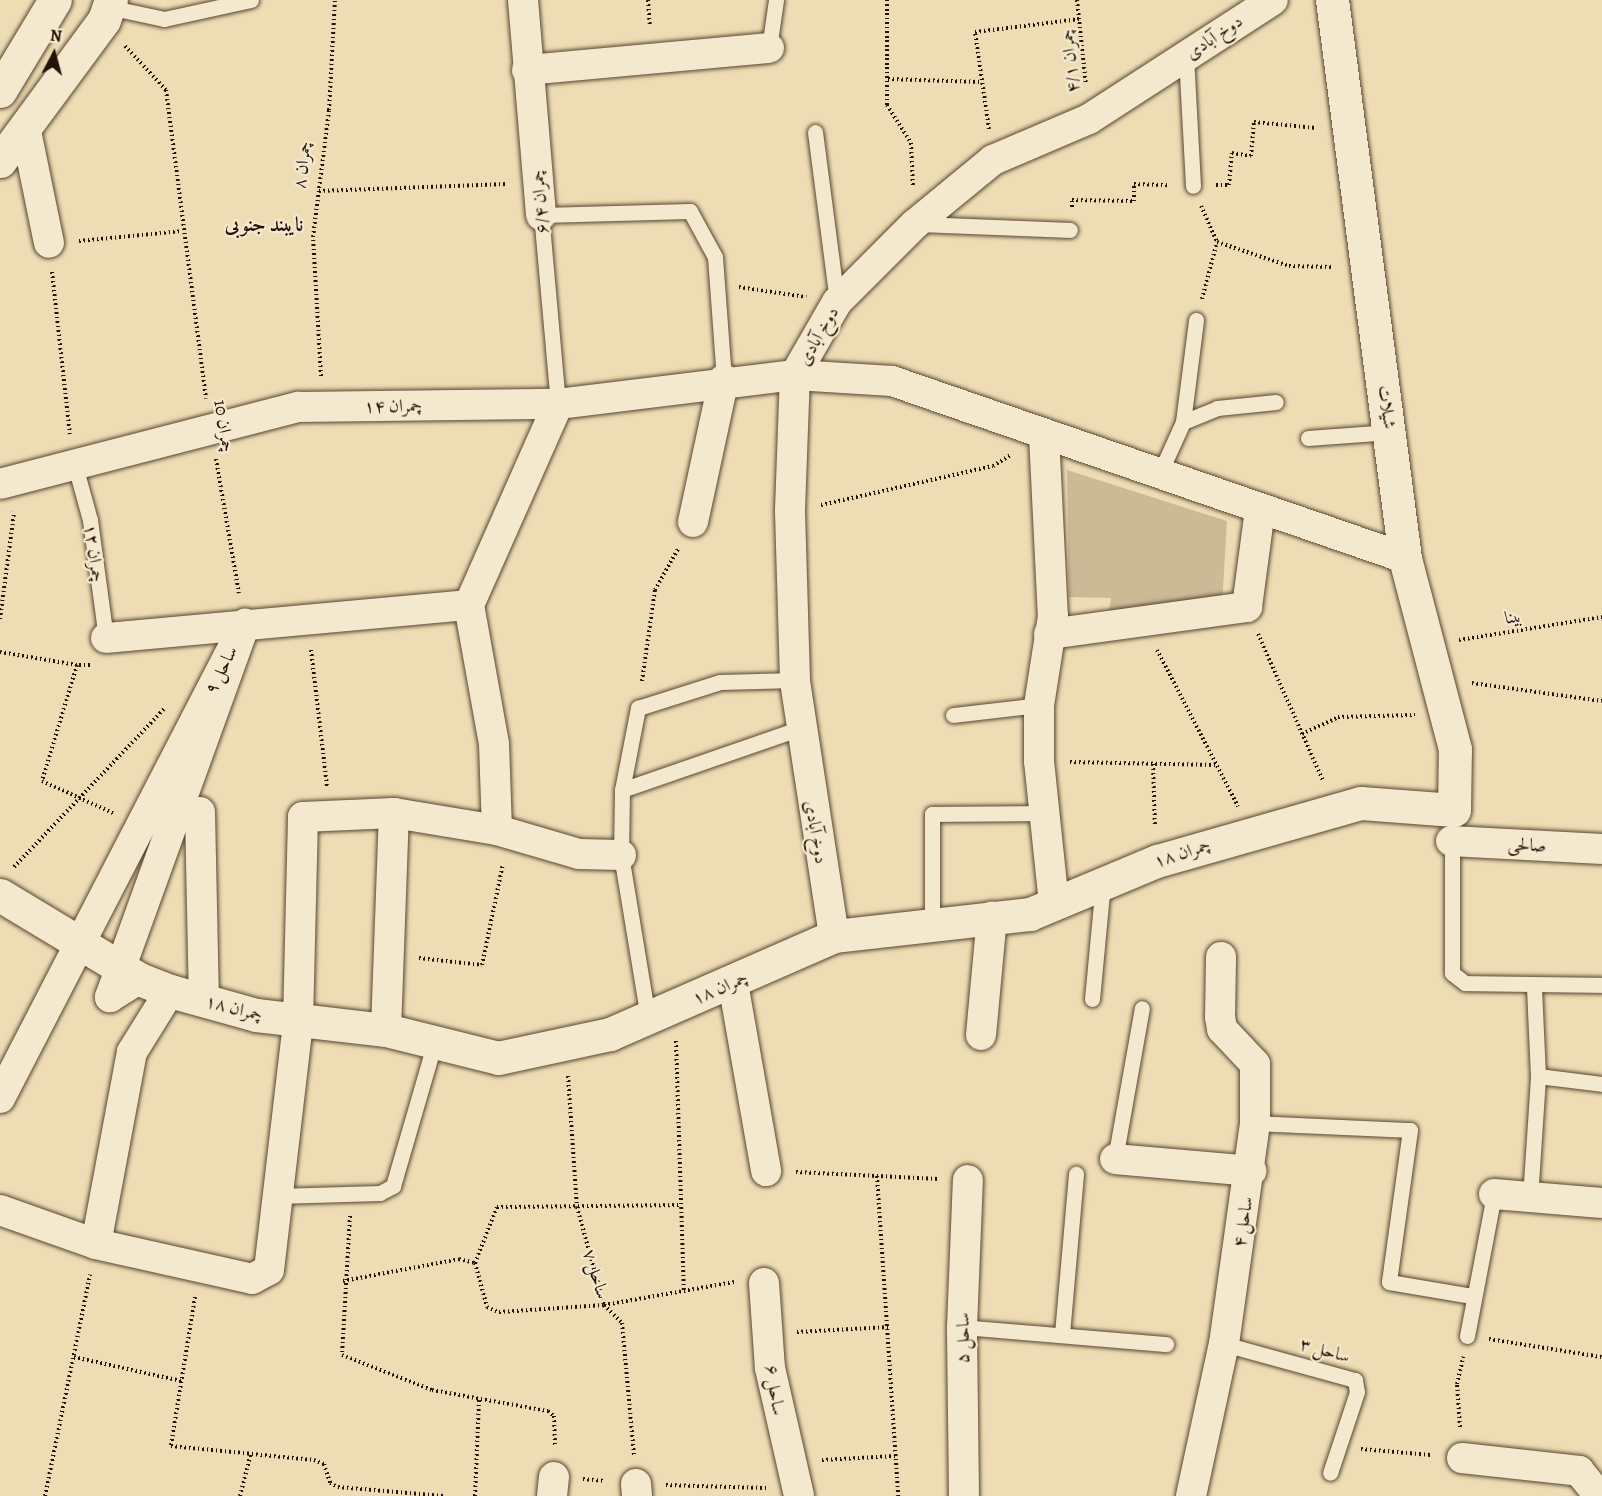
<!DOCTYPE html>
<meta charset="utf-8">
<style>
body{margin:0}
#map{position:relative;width:1602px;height:1496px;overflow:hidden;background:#eeddb4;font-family:Alegreya,Amiri,serif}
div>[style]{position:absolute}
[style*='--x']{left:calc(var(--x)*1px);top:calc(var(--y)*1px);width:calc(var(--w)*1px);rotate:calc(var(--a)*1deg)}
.green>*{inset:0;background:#ccba97}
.path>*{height:4px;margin-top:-2px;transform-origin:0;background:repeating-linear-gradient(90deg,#251207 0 1.5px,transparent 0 4.5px)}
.roads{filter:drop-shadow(0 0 2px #574532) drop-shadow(0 0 2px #574532)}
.service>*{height:15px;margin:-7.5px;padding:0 7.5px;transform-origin:7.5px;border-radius:7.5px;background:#f4e9ce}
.minor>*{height:30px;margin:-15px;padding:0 15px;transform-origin:15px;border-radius:15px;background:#f4e9ce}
.tertiary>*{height:33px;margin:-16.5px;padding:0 16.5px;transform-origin:16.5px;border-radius:16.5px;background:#f4e9ce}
.secondary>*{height:33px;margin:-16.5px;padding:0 16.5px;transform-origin:16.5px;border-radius:16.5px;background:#f4e9ce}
span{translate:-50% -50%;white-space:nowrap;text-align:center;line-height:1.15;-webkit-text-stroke:4.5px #f4e9ce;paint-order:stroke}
.street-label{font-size:18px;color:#251207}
.neighbourhood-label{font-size:20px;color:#251207;font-weight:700}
.north{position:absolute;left:24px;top:24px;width:60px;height:60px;-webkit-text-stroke:4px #f4e9ce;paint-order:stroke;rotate:6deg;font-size:16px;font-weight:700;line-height:24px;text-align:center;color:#251207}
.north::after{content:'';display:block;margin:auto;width:21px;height:27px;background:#251207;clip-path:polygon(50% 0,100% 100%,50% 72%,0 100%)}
</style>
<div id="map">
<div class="green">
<i style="clip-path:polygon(1067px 470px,1227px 521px,1222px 606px,1108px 617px,1111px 598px,1069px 597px)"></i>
</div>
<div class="path">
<i style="--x:648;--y:0;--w:27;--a:86"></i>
<i style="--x:887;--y:0;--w:105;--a:90"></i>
<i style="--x:887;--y:105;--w:45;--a:57.7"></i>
<i style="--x:911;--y:143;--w:44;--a:87.4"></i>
<i style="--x:1077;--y:0;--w:85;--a:84"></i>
<i style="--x:125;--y:46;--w:60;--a:47"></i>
<i style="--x:166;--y:90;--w:311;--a:82.6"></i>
<i style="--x:888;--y:79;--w:94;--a:1.8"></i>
<i style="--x:989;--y:129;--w:98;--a:-98.2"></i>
<i style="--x:975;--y:32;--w:105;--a:-7.1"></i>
<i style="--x:1216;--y:185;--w:13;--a:0"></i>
<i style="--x:1229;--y:185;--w:32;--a:-85"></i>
<i style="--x:1232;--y:153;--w:19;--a:9"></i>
<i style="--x:1251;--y:156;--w:34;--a:-85"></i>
<i style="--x:1254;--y:122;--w:62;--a:5.5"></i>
<i style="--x:319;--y:191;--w:188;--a:-2.1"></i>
<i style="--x:1201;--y:206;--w:39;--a:66"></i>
<i style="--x:1217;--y:242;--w:76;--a:18.4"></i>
<i style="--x:1289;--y:266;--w:45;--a:1.3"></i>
<i style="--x:1072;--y:207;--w:7;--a:-90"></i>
<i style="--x:1072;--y:200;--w:62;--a:0.9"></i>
<i style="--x:1134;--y:201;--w:17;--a:-90"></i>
<i style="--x:1134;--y:184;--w:36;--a:2"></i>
<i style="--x:79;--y:241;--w:103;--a:-5.5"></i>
<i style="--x:52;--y:272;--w:163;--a:83.7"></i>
<i style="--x:739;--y:287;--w:68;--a:8.5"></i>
<i style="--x:1202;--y:299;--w:59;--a:-75.3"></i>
<i style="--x:321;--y:376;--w:139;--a:-93.3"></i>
<i style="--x:313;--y:237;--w:128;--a:-82.8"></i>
<i style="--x:329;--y:110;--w:110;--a:-86.9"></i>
<i style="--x:216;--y:459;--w:136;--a:80.3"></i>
<i style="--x:821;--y:505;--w:176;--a:-12.8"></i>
<i style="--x:993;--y:466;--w:22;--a:-32"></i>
<i style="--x:0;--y:619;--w:108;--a:-82.5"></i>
<i style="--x:1258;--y:634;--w:161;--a:66.1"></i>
<i style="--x:1459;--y:640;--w:145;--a:-9.1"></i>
<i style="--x:311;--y:650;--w:137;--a:83.3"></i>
<i style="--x:1157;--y:650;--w:176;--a:62.6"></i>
<i style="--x:0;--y:652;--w:78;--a:9.6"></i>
<i style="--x:90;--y:665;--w:13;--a:180"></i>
<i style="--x:77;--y:665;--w:121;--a:106.8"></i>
<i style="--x:42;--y:781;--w:78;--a:24.3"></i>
<i style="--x:642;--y:681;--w:92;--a:-81.9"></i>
<i style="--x:655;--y:590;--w:47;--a:-60.7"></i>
<i style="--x:1472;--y:683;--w:131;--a:7.9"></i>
<i style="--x:1302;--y:734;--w:40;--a:-25"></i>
<i style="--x:1338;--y:717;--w:77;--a:-1.5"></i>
<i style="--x:1070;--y:762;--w:147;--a:1.2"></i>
<i style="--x:1153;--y:764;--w:63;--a:88.2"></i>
<i style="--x:14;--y:867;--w:218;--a:-46.5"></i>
<i style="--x:419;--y:958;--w:63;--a:6.3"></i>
<i style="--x:482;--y:965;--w:103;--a:-78.3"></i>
<i style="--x:676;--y:1041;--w:252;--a:88.2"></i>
<i style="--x:568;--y:1076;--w:131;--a:86.1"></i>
<i style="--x:577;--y:1207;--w:102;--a:74.6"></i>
<i style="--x:604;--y:1305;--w:25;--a:45"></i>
<i style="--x:622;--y:1323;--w:134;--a:84.8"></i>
<i style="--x:796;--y:1172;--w:143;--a:2.8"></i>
<i style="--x:877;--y:1176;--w:321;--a:86.2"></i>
<i style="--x:350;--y:1216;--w:139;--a:93.3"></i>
<i style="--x:342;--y:1355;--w:97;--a:21.3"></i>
<i style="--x:432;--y:1390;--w:118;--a:10.3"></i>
<i style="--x:548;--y:1411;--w:8;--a:40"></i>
<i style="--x:554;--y:1416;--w:31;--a:88"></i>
<i style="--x:475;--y:1263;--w:60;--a:-68.6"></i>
<i style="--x:497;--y:1207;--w:183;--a:-0.6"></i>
<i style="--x:343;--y:1281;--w:118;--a:-10.7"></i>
<i style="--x:459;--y:1259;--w:16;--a:14"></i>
<i style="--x:475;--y:1263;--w:46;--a:74.7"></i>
<i style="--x:487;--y:1307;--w:13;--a:23"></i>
<i style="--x:499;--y:1312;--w:105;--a:-3.8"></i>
<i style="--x:604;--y:1305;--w:132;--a:-10"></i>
<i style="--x:195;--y:1297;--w:151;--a:99.2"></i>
<i style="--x:171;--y:1446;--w:144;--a:5.6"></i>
<i style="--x:314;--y:1460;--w:11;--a:22"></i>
<i style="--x:324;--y:1464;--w:20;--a:72"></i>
<i style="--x:330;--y:1483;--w:9;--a:27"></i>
<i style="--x:338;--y:1487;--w:106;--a:4.9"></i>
<i style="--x:797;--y:1332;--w:92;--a:-3.1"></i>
<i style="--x:1489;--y:1339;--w:114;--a:9.1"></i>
<i style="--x:74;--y:1357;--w:110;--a:12.6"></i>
<i style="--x:1460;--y:1427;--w:43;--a:-94"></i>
<i style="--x:1457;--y:1384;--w:28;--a:-77"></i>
<i style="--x:1361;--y:1449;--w:70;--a:4.9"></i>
<i style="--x:822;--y:1460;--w:73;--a:-3.1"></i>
<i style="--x:583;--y:1479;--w:22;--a:5"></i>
<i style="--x:666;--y:1485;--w:101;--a:1.7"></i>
<i style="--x:45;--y:1496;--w:226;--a:-78.5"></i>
<i style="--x:240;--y:1496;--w:44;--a:-75.7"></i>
<i style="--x:475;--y:1496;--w:96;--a:-87.6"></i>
</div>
<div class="roads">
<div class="service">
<i style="--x:108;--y:7;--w:57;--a:12.1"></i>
<i style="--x:164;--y:19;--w:89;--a:-12.3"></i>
<i style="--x:769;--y:48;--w:49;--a:-81.7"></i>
<i style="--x:1186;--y:56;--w:130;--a:86.9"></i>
<i style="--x:815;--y:132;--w:171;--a:82.6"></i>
<i style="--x:920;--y:224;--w:150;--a:2.3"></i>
<i style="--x:558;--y:404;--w:190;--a:-95.1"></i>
<i style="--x:541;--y:215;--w:149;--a:-1.5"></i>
<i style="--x:690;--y:211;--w:52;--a:61.5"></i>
<i style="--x:715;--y:257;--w:122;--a:85.8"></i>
<i style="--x:1183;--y:422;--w:103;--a:-82.7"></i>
<i style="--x:1308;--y:438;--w:82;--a:-4.2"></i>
<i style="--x:74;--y:462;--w:60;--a:74.6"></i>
<i style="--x:90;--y:520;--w:119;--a:82.3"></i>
<i style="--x:1159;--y:475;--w:58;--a:-65.6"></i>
<i style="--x:1183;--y:422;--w:37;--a:-22"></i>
<i style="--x:1217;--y:408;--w:59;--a:-5.8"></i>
<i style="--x:953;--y:715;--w:87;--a:-6.6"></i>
<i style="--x:622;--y:790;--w:186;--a:-19.1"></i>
<i style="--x:1452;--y:837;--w:136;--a:90"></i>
<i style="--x:1452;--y:973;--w:16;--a:38"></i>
<i style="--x:1465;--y:983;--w:137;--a:0.8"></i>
<i style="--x:932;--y:923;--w:109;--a:-90"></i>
<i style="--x:932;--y:814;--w:113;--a:-0.5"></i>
<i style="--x:1092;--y:999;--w:117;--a:-84.6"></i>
<i style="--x:648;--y:1018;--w:165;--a:-99.4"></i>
<i style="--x:621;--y:855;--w:65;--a:-89.1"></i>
<i style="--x:622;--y:790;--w:84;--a:-79"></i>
<i style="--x:638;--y:708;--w:86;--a:-17.6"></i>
<i style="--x:720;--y:682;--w:75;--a:-1.5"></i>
<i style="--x:1538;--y:1076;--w:64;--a:7.1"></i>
<i style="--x:1255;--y:1123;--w:155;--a:2.6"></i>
<i style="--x:1410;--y:1130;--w:153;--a:97.9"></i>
<i style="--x:1389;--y:1282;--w:84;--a:9.6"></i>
<i style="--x:1115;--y:1159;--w:153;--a:-79.9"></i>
<i style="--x:276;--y:1196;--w:104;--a:-1.7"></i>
<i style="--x:380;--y:1193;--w:15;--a:-28"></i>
<i style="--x:393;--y:1186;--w:147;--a:-73.8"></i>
<i style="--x:1530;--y:1198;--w:122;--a:-86.2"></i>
<i style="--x:1538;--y:1076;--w:89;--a:-92.6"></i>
<i style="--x:962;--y:1327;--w:205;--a:4.8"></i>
<i style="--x:1062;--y:1334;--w:161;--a:-85"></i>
<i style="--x:1467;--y:1336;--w:145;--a:-79.2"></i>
<i style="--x:1224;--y:1344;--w:136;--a:15.4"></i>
<i style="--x:1355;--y:1380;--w:12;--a:81"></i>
<i style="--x:1357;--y:1392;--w:85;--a:108.4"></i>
</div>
<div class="minor">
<i style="--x:523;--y:0;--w:216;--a:85.2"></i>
<i style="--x:527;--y:70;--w:243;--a:-5.2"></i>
<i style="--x:26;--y:131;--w:114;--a:78.4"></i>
<i style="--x:1044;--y:435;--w:181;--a:87.2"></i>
<i style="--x:1053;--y:616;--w:90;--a:98.9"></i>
<i style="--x:1039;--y:705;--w:56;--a:90"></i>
<i style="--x:1039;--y:761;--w:143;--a:84"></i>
<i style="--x:0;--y:484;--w:308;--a:-14.5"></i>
<i style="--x:298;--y:407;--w:260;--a:-0.7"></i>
<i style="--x:558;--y:404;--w:239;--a:-7"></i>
<i style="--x:795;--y:375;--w:97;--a:3.5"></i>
<i style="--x:892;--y:381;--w:543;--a:19.04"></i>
<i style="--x:693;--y:522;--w:146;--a:-77.8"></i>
<i style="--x:469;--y:605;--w:220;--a:-66.1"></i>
<i style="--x:1049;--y:634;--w:200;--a:-7.8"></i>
<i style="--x:1247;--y:607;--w:98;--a:-82.4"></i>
<i style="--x:106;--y:638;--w:364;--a:-5.2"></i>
<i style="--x:469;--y:605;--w:141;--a:79.8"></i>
<i style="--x:494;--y:744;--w:86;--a:88"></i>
<i style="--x:200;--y:812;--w:188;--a:88.8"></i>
<i style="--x:1451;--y:841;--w:151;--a:3"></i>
<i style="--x:834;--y:936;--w:259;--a:-98.7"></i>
<i style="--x:795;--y:680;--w:170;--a:-91.7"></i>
<i style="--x:790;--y:510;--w:135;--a:-87.9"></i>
<i style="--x:795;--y:375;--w:84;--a:-60.1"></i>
<i style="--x:837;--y:302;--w:110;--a:-45"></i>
<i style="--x:915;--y:224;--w:101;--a:-39.4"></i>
<i style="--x:993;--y:160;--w:104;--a:-23.1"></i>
<i style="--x:1089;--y:119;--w:219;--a:-32.9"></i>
<i style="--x:733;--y:983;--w:191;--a:80"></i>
<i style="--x:386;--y:1030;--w:217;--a:-87.9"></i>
<i style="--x:981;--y:1035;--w:119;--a:-84.7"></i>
<i style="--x:0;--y:1098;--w:534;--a:-62.67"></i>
<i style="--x:245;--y:624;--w:397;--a:109.9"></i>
<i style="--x:110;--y:997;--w:34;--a:-32"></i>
<i style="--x:1115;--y:1159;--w:137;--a:5"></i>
<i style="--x:1494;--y:1194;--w:108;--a:4.8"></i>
<i style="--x:0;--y:1210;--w:102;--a:19.5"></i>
<i style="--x:96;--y:1244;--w:160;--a:12.6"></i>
<i style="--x:252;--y:1279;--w:19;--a:-28"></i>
<i style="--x:269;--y:1270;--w:250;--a:-83.3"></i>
<i style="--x:298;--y:1022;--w:205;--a:-88.6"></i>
<i style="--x:303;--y:817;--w:91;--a:-2.5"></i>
<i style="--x:394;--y:813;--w:104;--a:9.4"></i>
<i style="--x:497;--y:830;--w:85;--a:16.3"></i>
<i style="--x:579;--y:854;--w:42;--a:1.4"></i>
<i style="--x:96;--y:1244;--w:195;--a:-79.4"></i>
<i style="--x:132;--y:1052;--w:72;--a:-58.1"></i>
<i style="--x:764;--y:1283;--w:85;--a:86"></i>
<i style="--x:770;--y:1368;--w:131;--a:77.2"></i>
<i style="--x:1462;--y:1458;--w:118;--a:6.3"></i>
<i style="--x:1579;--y:1471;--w:32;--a:51"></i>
<i style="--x:636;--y:1484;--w:12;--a:85"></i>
<i style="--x:552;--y:1496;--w:19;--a:-84"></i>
<i style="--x:964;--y:1496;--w:169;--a:-90.7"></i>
<i style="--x:962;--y:1327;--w:147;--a:-87.7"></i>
<i style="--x:1191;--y:1496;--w:156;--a:-77.8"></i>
<i style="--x:1224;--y:1344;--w:223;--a:-82"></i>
<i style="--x:1255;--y:1123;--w:59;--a:-90"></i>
<i style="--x:1255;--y:1064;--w:48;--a:-133.3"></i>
<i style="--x:1222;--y:1029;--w:12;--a:-99"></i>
<i style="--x:1220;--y:1017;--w:60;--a:-89"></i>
</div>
<div class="tertiary">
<i style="--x:0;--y:895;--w:162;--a:31.1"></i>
<i style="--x:139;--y:979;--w:33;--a:21"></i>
<i style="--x:170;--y:991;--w:89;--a:15.6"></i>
<i style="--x:256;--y:1015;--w:131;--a:6.6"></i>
<i style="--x:386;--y:1030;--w:115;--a:14"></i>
<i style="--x:498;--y:1058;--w:115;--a:-12.1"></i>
<i style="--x:610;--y:1034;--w:244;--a:-23.6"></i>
<i style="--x:834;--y:936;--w:197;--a:-6.4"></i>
<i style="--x:1030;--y:914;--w:138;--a:-22.7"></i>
<i style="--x:1157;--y:861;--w:212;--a:-15.9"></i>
<i style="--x:1361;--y:803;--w:93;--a:4.3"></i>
<i style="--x:1454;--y:810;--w:61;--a:-89.1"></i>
<i style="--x:1455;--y:749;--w:197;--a:-104.7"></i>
<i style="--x:1405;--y:558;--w:563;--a:-97.45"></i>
</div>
<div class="secondary">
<i style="--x:0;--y:91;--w:106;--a:-58.9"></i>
<i style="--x:0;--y:161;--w:175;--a:-53.6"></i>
<i style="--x:104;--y:20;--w:21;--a:-71"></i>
</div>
</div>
<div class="street-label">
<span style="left:1214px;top:37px;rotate:-34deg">دوخ آبادی</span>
<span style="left:1070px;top:61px;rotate:-96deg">چمران ۴/۱</span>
<span style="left:302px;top:165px;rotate:-83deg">چمران ۸</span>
<span style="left:540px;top:202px;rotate:-95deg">چمران ۶/۴</span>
<span style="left:818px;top:336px;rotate:-60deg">دوخ آبادی</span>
<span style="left:393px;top:406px;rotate:-1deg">چمران ۱۴</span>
<span style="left:1387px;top:407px;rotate:82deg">شیلات</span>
<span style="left:224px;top:426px;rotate:81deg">چمران 10</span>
<span style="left:94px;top:553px;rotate:82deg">چمران ۱۲</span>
<span style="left:1513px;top:617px;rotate:-9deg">بینا</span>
<span style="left:221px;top:670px;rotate:-63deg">ساحل ۹</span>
<span style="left:816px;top:832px;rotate:80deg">دوخ آبادی</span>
<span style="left:1527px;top:845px;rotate:3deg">صالحی</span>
<span style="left:1182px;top:853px;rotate:-18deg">چمران ۱۸</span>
<span style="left:720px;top:988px;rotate:-23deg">چمران ۱۸</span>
<span style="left:234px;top:1008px;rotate:15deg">چمران ۱۸</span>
<span style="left:1243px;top:1222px;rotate:-81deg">ساحل ۴</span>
<span style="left:596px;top:1274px;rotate:73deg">ساحل ۷</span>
<span style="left:963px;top:1338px;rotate:-90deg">ساحل ۵</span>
<span style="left:1325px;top:1350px;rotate:16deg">ساحل ۳</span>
<span style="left:775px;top:1390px;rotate:81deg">ساحل ۶</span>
</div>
<div class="neighbourhood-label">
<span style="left:264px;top:224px">نایبند جنوبی</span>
</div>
<div class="north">N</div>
</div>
